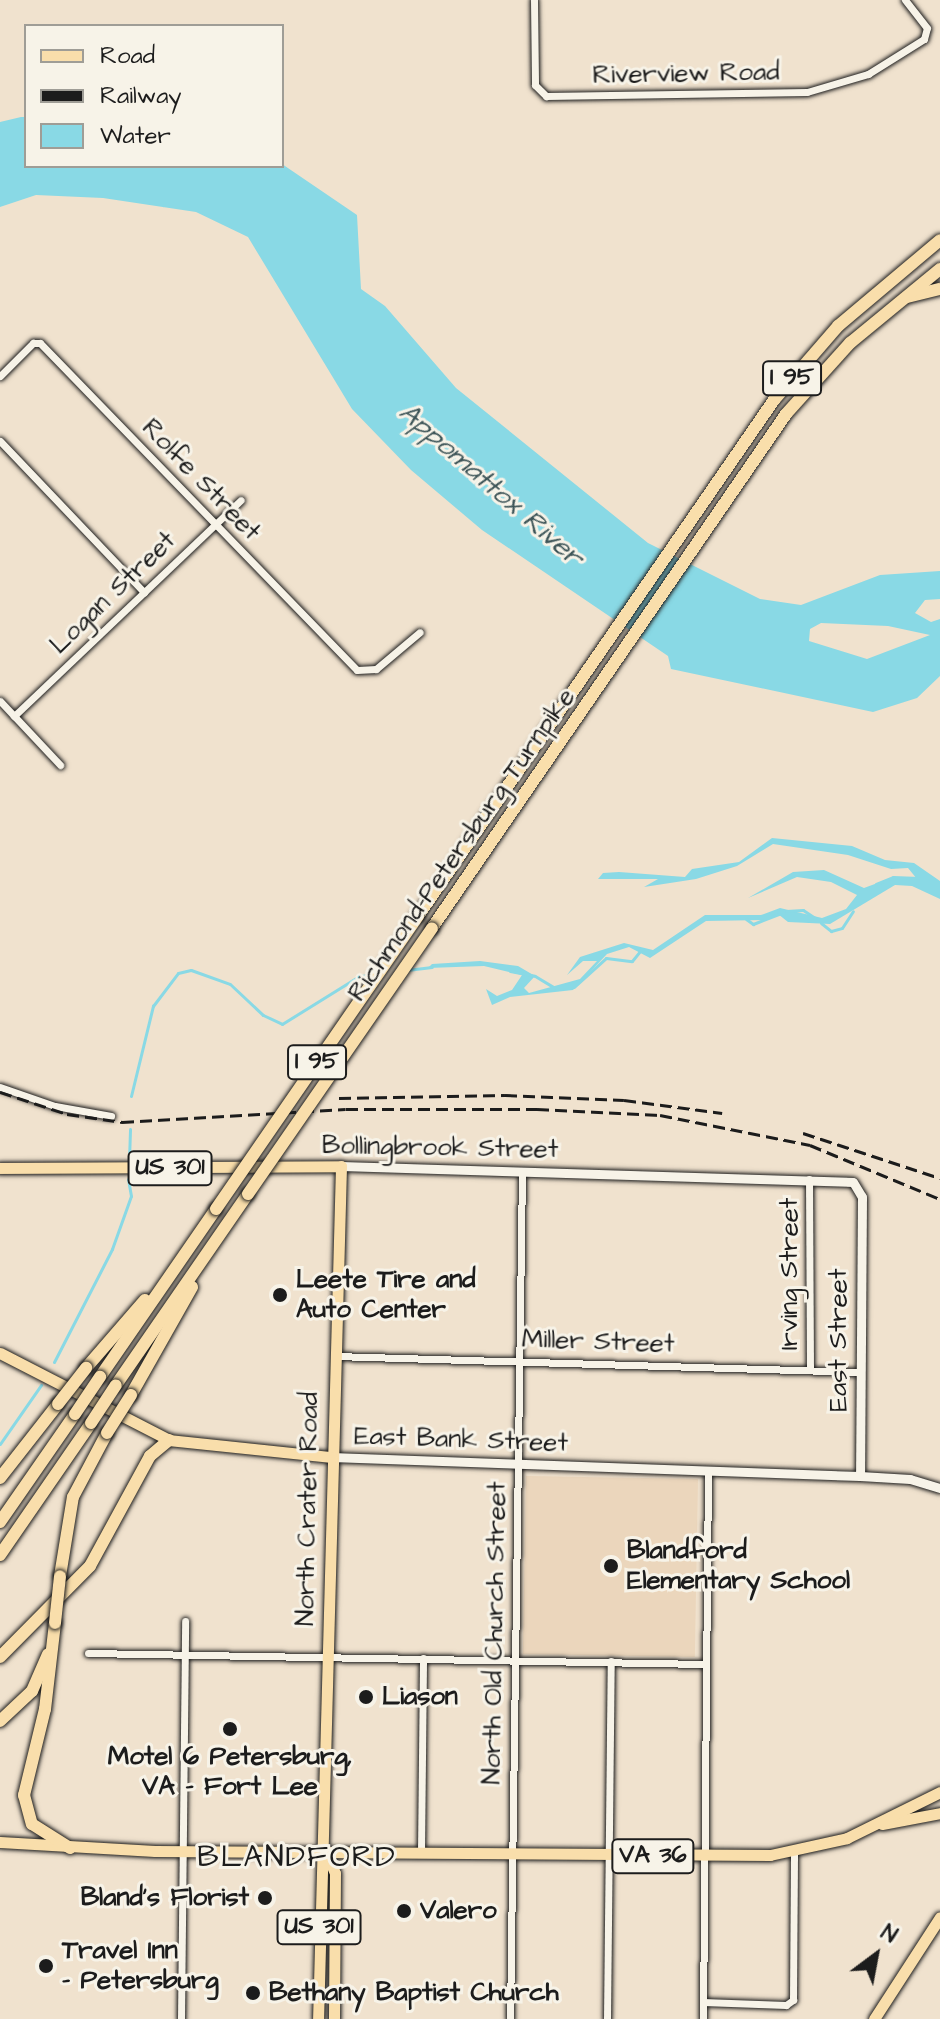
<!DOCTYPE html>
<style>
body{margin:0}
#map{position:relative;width:940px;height:2019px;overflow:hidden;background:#f0e2ce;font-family:"Architects Daughter",sans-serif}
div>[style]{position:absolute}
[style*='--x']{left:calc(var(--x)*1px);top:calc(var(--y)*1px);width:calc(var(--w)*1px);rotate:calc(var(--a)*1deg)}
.built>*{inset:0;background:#ebd6bc;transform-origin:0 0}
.water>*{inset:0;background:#89d9e5}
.stream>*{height:3px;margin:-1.5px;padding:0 1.5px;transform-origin:1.5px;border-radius:1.5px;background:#89d9e5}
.roads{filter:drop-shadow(0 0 2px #1c1c1c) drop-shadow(0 0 2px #1c1c1c)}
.minor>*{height:7px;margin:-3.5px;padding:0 3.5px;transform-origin:3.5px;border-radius:3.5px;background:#f7f3e8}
.tertiary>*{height:9px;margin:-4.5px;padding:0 4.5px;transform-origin:4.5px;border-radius:4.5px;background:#f7f3e8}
.primary>*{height:11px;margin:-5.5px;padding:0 5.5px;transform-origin:5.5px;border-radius:5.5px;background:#f9deab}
.trunk>*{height:11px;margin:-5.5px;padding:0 5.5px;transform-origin:5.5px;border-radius:5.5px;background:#f9deab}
.motorway>*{height:12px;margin:-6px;padding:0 6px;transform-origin:6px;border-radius:6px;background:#f9deab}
.rail>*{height:3px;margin-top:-1.5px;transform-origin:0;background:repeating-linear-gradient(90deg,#1c1c1c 0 12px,transparent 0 18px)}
.bridges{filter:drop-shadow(0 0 2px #1c1c1c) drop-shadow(0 0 2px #1c1c1c)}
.motorway-bridge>*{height:12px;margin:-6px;padding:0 6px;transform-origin:6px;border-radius:6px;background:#f9deab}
.dots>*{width:22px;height:22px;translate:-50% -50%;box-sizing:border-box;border:4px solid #f7f3e8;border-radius:50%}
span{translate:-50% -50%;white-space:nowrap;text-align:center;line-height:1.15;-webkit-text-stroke:6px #f7f3e8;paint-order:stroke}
.shield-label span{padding:2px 6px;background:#f7f3e8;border:2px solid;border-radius:6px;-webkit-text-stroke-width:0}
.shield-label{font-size:24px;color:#1c1c1c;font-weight:700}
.street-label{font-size:26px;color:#1c1c1c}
.poi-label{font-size:26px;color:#1c1c1c;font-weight:700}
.left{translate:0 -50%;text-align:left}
.right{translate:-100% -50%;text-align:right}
.water-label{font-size:28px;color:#3d5558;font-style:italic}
.quarter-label{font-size:30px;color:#1c1c1c;letter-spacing:2px}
.legend{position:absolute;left:24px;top:24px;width:260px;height:144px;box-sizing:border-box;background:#f7f3e8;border:2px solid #9f9d96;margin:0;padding:10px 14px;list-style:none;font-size:24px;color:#1c1c1c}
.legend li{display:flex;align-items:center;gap:16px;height:40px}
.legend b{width:40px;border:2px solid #9f9d96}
.north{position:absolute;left:836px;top:1915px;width:80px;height:80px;-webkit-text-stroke:6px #f7f3e8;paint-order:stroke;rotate:32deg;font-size:22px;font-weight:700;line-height:32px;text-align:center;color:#1c1c1c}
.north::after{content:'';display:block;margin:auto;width:28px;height:36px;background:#1c1c1c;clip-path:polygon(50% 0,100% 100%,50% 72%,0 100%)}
</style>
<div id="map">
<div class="built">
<i style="left:526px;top:1476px;width:172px;height:178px;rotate:1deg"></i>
</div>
<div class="water">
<i style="clip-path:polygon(evenodd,21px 117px,26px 117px,26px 166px,282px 164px,357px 215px,361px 289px,385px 306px,456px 388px,648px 543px,760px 599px,801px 605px,880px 575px,940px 571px,940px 599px,925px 600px,915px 613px,931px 622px,940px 619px,940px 676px,917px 698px,873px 712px,671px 669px,668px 656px,482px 530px,411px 470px,352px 409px,248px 237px,196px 212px,103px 198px,36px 195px,0 207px,0 122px,21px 117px,821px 623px,888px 626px,930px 635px,867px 659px,809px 641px,810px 629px,821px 623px)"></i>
<i style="clip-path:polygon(772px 838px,852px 846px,885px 860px,914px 863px,940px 881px,940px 899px,912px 886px,895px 885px,830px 924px,788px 922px,778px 914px,766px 920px,706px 921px,650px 958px,629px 947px,607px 954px,573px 990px,510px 997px,492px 1005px,486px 989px,497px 996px,512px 990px,522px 975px,484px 966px,428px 968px,432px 964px,480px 961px,518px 966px,535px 976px,524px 988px,529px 993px,580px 979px,597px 961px,583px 961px,567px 975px,580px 957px,624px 943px,653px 950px,705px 915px,761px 915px,780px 908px,822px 918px,846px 909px,857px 895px,831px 882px,797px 877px,748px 898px,793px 872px,824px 870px,864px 888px,891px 878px,917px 879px,908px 868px,891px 869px,848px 855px,773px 844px,737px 866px,696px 879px,644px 887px,658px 879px,598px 879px,603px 873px,619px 872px,685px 877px,692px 869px,739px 862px)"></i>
</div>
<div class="stream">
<i style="--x:876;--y:884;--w:18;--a:-22"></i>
<i style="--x:893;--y:877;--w:26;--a:2"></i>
<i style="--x:786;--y:911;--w:17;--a:-3"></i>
<i style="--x:803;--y:910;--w:14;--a:34"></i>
<i style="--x:746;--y:919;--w:9;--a:36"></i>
<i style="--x:753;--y:924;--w:28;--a:-21"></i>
<i style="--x:821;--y:923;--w:13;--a:39"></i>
<i style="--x:831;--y:931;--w:11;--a:-15"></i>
<i style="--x:842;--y:928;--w:20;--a:-57"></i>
<i style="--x:407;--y:970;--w:25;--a:-7"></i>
<i style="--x:510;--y:971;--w:25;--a:11"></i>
<i style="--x:535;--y:976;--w:23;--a:31"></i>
<i style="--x:574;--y:987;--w:43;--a:-42.2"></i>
<i style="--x:606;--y:958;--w:26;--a:7"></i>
<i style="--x:632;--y:961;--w:13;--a:-51"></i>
<i style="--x:131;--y:1096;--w:93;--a:-76.3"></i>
<i style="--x:153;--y:1006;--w:41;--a:-52.9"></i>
<i style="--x:178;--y:973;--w:13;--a:-13"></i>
<i style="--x:191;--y:970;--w:41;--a:19.7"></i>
<i style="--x:230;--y:984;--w:45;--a:43.2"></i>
<i style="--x:263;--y:1015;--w:21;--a:25"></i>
<i style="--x:282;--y:1024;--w:91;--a:-31.9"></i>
<i style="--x:359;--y:976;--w:13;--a:-4"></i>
<i style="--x:129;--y:1159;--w:30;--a:-88"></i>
<i style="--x:54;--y:1362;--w:127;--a:-62.8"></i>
<i style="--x:112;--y:1249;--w:56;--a:-70.3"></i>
<i style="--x:131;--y:1196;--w:17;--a:-100"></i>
<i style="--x:0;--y:1444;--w:72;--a:-55.2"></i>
</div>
<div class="roads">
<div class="minor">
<i style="--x:534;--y:0;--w:85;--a:89.3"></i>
<i style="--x:535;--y:85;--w:16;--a:45"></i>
<i style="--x:546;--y:96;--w:261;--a:-0.9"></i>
<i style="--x:807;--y:92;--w:64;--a:-16.4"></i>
<i style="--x:868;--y:74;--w:66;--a:-32"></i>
<i style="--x:924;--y:39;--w:11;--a:-75"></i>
<i style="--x:927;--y:28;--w:36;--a:-128"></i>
<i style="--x:0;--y:376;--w:47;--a:-45"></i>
<i style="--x:33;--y:343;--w:7;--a:0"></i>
<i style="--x:40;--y:343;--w:455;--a:45.9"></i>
<i style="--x:357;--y:670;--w:19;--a:-3"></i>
<i style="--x:376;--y:669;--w:57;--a:-40.1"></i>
<i style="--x:0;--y:441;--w:209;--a:46.4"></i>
<i style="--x:0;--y:701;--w:88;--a:46.8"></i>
<i style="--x:14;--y:716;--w:313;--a:-43.6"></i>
<i style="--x:0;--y:1087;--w:58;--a:19.1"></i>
<i style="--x:55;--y:1106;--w:57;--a:10.1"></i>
<i style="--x:809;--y:1179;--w:190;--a:89.7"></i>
<i style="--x:335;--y:1356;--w:526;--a:1.74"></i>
<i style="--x:88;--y:1653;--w:618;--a:1.02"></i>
<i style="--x:421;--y:1853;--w:195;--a:-89.4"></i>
<i style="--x:703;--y:2002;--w:83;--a:2.1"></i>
<i style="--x:786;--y:2005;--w:9;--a:-36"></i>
<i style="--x:793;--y:2000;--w:149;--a:-89.6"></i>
<i style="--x:181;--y:2019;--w:398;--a:-89.4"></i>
<i style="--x:510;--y:2019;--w:847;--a:-89.19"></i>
<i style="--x:607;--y:2019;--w:358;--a:-89.4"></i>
<i style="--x:703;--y:2019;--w:547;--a:-89.48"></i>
</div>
<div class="tertiary">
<i style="--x:341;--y:1166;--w:512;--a:1.79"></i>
<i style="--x:853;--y:1182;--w:17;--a:59"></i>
<i style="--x:862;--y:1197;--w:279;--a:90.4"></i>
<i style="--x:331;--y:1457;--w:529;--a:2.06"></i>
<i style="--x:860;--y:1476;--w:50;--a:3.4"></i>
<i style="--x:910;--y:1479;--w:31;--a:17"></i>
</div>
<div class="primary">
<i style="--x:0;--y:1168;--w:341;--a:-0.3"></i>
<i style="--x:341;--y:1166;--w:853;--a:91.54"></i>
<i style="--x:0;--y:1353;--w:190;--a:27.2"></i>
<i style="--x:169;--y:1440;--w:163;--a:6"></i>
<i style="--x:326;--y:1852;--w:23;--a:67"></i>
<i style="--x:335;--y:1873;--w:146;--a:90.4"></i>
</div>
<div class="trunk">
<i style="--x:882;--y:1824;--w:59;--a:-10.7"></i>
<i style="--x:0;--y:1842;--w:155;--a:3.3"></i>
<i style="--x:155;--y:1851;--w:615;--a:0.37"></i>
<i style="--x:770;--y:1855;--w:79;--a:-12.4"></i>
<i style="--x:847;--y:1838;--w:104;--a:-26.3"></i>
<i style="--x:874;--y:2019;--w:121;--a:-57.1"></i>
</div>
<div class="motorway">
<i style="--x:907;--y:297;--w:34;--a:-14"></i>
<i style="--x:418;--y:916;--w:627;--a:-55.4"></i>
<i style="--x:774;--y:400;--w:98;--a:-49.1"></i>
<i style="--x:838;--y:326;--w:133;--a:-40.1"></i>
<i style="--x:432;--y:928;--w:624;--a:-55.44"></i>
<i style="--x:786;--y:414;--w:96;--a:-48"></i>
<i style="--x:850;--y:343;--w:117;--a:-39.4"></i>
<i style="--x:86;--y:1368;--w:90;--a:-49.1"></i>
<i style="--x:100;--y:1377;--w:204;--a:-55.4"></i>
<i style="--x:116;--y:1385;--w:232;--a:-55.4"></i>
<i style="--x:131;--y:1395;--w:124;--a:-60.5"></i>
<i style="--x:0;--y:1478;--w:94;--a:-51.9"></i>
<i style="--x:0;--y:1522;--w:131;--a:-55.2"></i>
<i style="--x:0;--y:1555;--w:160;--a:-55.4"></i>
<i style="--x:60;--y:1576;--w:80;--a:-80.7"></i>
<i style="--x:73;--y:1497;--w:72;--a:-62"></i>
<i style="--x:55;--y:1623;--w:87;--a:96.6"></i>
<i style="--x:45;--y:1709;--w:89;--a:103.7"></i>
<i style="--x:24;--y:1795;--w:30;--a:75"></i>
<i style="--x:32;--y:1824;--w:45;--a:32.3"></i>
<i style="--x:0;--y:1657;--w:128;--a:-45.3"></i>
<i style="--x:90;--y:1566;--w:125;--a:-61.4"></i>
<i style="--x:150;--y:1456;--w:25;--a:-40"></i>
<i style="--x:0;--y:1721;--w:44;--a:-43.2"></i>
<i style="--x:32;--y:1691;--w:40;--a:-66.6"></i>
</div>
</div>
<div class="rail">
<i style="--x:0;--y:1092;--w:71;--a:18.2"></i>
<i style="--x:67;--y:1114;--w:56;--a:8.3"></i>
<i style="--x:122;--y:1122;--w:224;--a:-3.3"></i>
<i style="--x:346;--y:1109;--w:191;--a:0"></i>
<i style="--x:537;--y:1109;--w:123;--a:2.8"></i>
<i style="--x:660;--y:1115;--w:153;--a:11.3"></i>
<i style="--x:810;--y:1145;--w:141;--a:22.6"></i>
<i style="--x:339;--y:1098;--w:166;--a:-1"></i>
<i style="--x:505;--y:1095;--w:119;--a:2.4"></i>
<i style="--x:624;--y:1100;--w:99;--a:7.6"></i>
<i style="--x:803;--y:1133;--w:144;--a:18.2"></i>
</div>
<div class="bridges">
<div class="motorway-bridge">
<i style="--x:248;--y:1194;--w:323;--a:-55.3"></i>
<i style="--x:216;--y:1209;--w:356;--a:-55.4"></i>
<i style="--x:58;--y:1404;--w:46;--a:-52.1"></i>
<i style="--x:75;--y:1414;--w:45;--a:-56"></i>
<i style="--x:91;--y:1423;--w:45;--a:-56.7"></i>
<i style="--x:107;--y:1433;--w:45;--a:-57.7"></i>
<i style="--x:55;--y:1623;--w:47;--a:-83.9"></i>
</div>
</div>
<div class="dots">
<i style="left:280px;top:1295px;background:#1c1c1c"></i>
<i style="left:611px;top:1566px;background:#1c1c1c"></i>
<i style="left:366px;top:1697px;background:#1c1c1c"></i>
<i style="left:230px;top:1729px;background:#1c1c1c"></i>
<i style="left:265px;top:1898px;background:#1c1c1c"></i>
<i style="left:404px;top:1911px;background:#1c1c1c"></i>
<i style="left:46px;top:1966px;background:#1c1c1c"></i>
<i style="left:253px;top:1993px;background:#1c1c1c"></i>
</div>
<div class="shield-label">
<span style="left:792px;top:378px">I 95</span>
<span style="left:317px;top:1062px">I 95</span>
<span style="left:170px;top:1168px">US 301</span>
<span style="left:653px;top:1856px">VA 36</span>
<span style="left:319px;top:1927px">US 301</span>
</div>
<div class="street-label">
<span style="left:686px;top:74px;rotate:-1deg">Riverview Road</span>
<span style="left:201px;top:480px;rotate:46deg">Rolfe Street</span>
<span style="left:113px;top:593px;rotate:-44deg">Logan Street</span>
<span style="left:462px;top:845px;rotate:-55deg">Richmond-Petersburg Turnpike</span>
<span style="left:440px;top:1148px;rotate:1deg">Bollingbrook Street</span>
<span style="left:790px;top:1274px;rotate:-90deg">Irving Street</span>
<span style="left:839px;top:1340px;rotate:-90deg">East Street</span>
<span style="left:598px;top:1342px;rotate:2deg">Miller Street</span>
<span style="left:461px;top:1440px;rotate:2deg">East Bank Street</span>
<span style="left:308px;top:1509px;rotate:-89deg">North Crater Road</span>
<span style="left:495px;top:1633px;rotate:-89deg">North Old Church Street</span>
</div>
<div class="poi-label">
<span class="left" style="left:296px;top:1295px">Leete Tire and<br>Auto Center</span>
<span class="left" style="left:627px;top:1566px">Blandford<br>Elementary School</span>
<span class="left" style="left:382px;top:1697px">Liason</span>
<span style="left:230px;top:1772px">Motel 6 Petersburg,<br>VA - Fort Lee</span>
<span class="right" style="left:249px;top:1898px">Bland's Florist</span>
<span class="left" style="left:420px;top:1911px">Valero</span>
<span class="left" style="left:62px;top:1966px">Travel Inn<br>- Petersburg</span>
<span class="left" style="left:269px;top:1993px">Bethany Baptist Church</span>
</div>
<div class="water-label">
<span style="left:491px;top:485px;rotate:41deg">Appomattox River</span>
</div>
<div class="quarter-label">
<span style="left:297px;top:1857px">BLANDFORD</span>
</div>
<ul class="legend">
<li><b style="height:10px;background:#f9deab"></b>Road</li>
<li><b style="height:10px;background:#1c1c1c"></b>Railway</li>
<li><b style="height:22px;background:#89d9e5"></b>Water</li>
</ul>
<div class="north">N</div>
</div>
